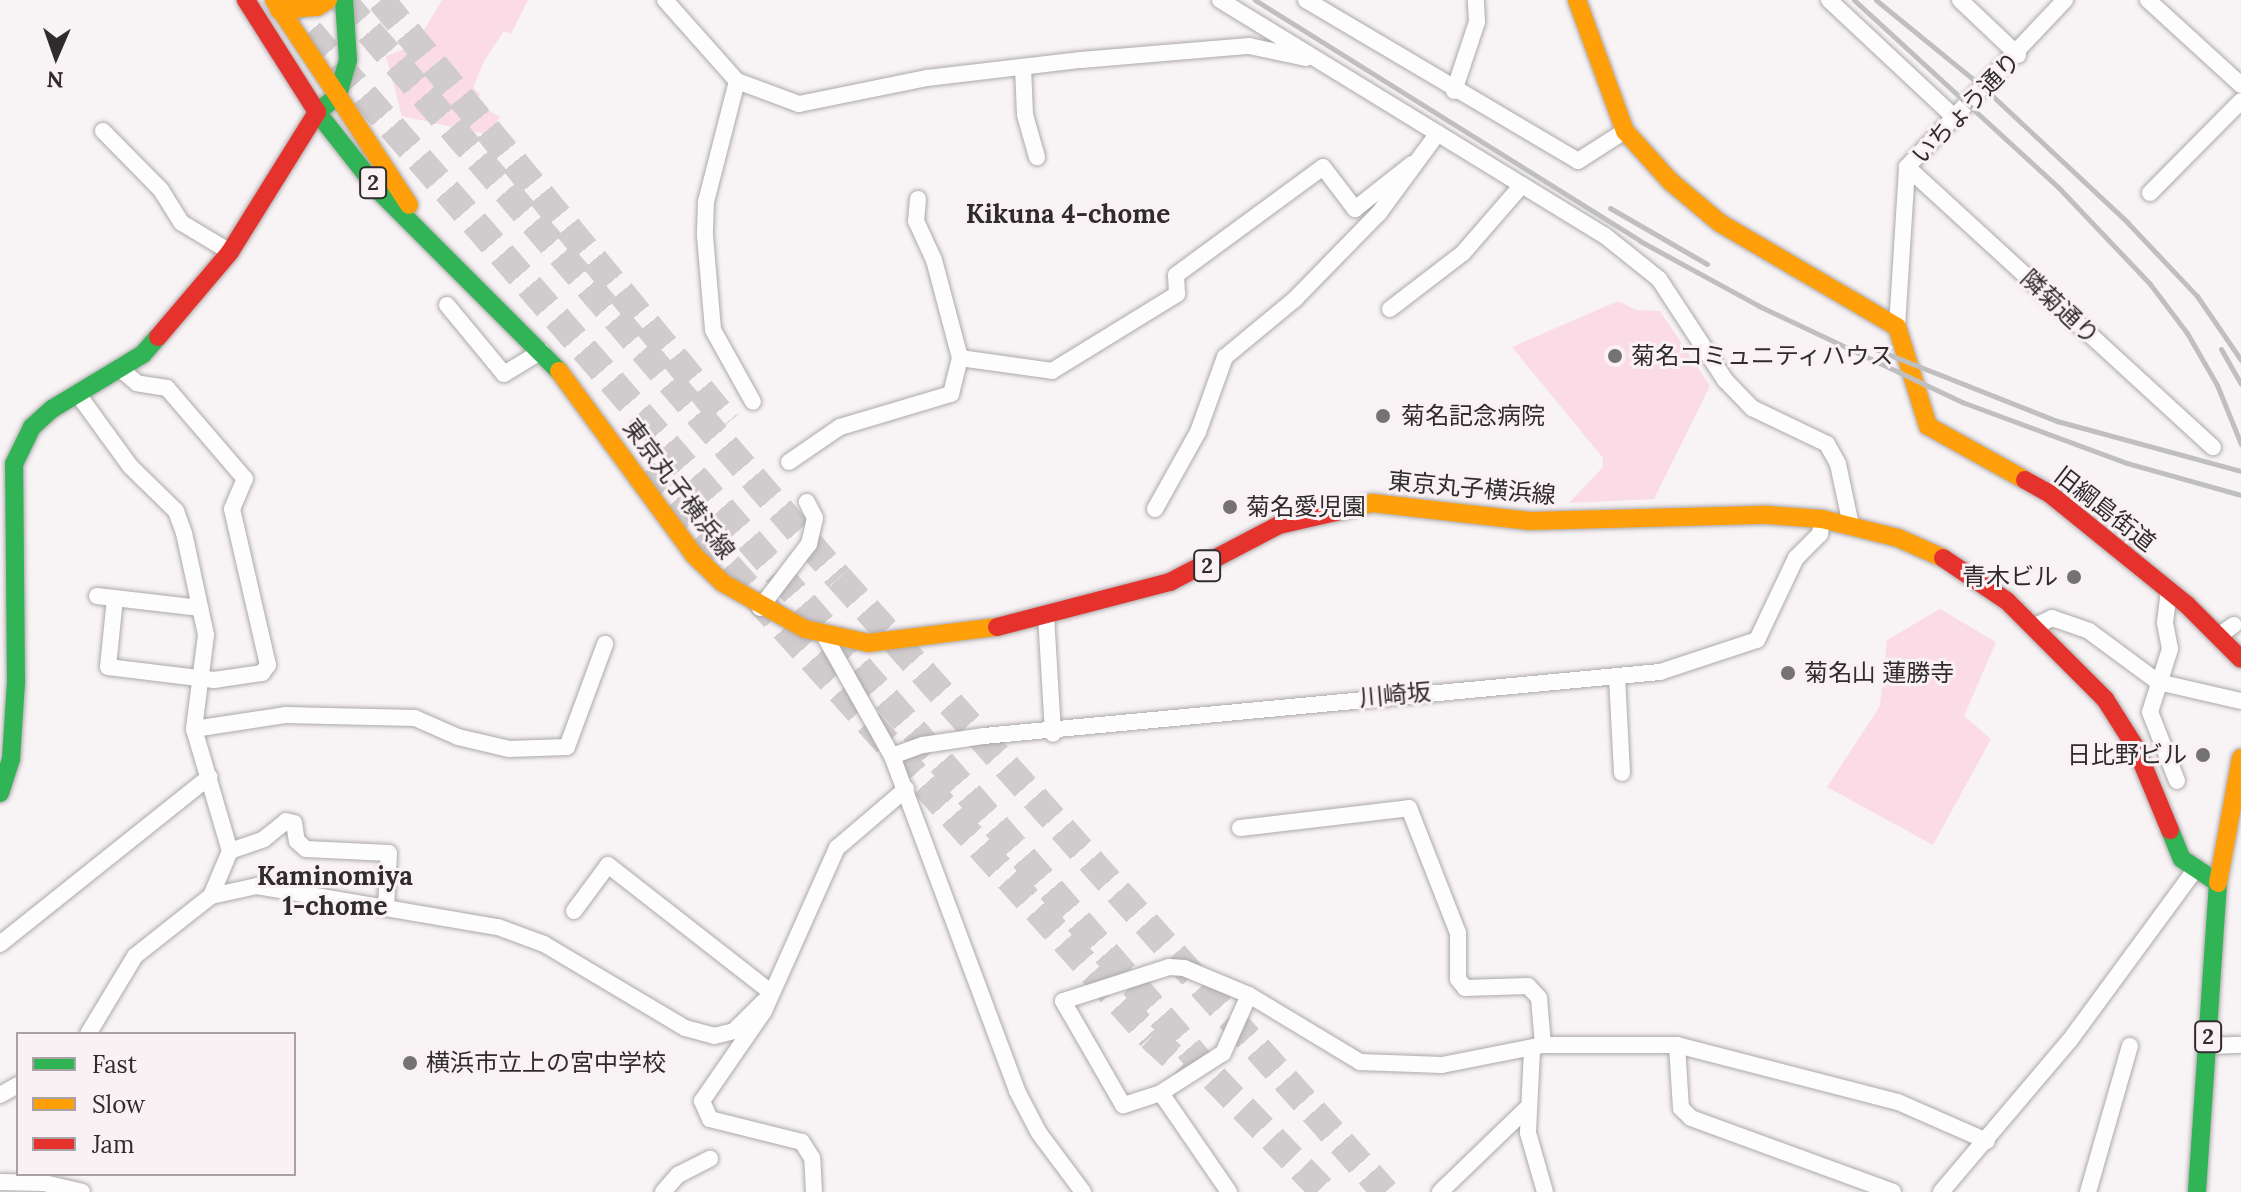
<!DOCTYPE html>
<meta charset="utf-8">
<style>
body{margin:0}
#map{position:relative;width:2241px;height:1192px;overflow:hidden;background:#f8f3f5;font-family:Lora,"Noto Sans JP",serif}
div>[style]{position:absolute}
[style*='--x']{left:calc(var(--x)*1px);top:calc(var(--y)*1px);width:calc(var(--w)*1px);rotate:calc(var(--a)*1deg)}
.green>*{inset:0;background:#fadbe6}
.highway-tunnel>*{height:28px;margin-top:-14px;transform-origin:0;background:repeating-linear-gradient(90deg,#d0cbcd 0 28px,transparent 0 42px)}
.roads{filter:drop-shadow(0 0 2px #aca9aa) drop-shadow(0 0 2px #aca9aa)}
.street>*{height:16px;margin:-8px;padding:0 8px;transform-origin:8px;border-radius:8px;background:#fefdfe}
.fast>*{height:18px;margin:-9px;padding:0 9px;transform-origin:9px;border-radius:9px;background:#30b455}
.slow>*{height:18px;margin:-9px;padding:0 9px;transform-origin:9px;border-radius:9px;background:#ff9f0a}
.jam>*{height:18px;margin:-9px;padding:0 9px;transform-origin:9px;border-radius:9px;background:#e5322d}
.rail>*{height:5px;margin:-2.5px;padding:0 2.5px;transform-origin:2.5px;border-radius:2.5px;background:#c0bfbf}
.dots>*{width:22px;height:22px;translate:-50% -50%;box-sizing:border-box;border:4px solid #faf1f4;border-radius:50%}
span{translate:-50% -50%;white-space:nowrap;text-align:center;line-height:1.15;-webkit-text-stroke:6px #faf1f4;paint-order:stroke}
.shield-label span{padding:2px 6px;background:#faf1f4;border:2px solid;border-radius:6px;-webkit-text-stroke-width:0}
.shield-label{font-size:22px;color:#2f2c2d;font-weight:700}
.street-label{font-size:24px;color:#2f2c2d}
.poi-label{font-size:24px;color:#2f2c2d}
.left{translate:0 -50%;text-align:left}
.right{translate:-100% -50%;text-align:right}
.neighbourhood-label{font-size:26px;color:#2f2c2d;font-weight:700}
.legend{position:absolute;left:16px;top:1032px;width:280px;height:144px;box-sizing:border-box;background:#faf1f4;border:2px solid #a9a2a4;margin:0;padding:10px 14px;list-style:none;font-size:24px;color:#2f2c2d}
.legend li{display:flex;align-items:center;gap:16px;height:40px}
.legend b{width:40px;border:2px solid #a9a2a4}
.north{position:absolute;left:16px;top:16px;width:80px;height:80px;-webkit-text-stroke:6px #faf1f4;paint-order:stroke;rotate:182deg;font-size:22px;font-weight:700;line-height:32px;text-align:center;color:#2f2c2d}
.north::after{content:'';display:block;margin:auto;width:28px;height:36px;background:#2f2c2d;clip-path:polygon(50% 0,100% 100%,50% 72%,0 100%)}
</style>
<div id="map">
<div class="green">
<i style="clip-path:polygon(442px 0,528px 0,511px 34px,504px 31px,484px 61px,473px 88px,480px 94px,476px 103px,500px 117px,490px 135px,402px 116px,386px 56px,415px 45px)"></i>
<i style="clip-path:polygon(1618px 301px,1636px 310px,1660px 311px,1710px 386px,1654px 499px,1569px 503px,1603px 467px,1603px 458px,1512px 347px)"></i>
<i style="clip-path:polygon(1940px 609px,1996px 642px,1964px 716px,1991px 739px,1933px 845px,1827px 787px,1880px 706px,1887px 640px)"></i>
</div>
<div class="highway-tunnel">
<i style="--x:282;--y:0;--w:1425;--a:49.15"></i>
<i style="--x:1214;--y:1078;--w:158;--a:46"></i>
<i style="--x:342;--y:0;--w:762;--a:49.31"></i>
<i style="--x:839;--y:578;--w:822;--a:48.35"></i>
<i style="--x:381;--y:0;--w:547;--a:50.64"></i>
<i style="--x:644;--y:472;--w:759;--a:48.1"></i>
<i style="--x:1151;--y:1037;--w:47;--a:42.4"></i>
</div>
<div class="roads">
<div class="street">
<i style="--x:665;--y:0;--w:108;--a:48.4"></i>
<i style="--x:737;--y:81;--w:66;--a:20.4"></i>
<i style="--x:799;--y:104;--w:131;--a:-11.5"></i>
<i style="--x:927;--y:78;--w:155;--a:-6.7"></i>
<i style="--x:1081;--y:60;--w:169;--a:-4.8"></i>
<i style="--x:1249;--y:46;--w:58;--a:11.9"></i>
<i style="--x:1220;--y:0;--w:450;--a:31.5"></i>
<i style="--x:1604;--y:235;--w:70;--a:38.7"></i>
<i style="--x:1659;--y:279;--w:121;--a:56.8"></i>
<i style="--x:1725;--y:380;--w:39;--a:46"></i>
<i style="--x:1752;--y:408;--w:83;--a:25.6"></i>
<i style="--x:1827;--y:444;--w:23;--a:61"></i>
<i style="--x:1838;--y:464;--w:62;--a:78"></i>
<i style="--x:1306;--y:0;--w:316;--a:30.6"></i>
<i style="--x:1578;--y:161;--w:56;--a:-32.6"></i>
<i style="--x:1829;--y:0;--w:173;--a:43.1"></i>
<i style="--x:1960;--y:0;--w:80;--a:43.5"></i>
<i style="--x:2148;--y:0;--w:126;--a:42.4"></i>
<i style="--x:1023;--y:67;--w:48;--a:87.6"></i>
<i style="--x:1025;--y:115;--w:44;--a:74.1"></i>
<i style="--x:737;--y:81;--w:125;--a:104.4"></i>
<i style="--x:706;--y:202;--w:34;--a:92"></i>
<i style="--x:705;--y:236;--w:94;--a:85.1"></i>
<i style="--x:713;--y:330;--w:82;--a:60.9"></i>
<i style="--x:1454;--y:91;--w:73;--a:-71.6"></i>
<i style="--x:1477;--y:22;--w:22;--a:-93"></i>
<i style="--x:103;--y:131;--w:83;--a:45.5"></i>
<i style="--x:161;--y:190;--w:39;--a:58"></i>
<i style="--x:182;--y:223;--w:56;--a:31.1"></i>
<i style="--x:1907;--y:167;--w:415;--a:42.5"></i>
<i style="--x:2150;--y:193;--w:129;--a:-45.3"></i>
<i style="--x:918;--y:199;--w:22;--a:95"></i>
<i style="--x:916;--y:221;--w:43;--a:65.2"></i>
<i style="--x:934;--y:260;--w:101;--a:75.1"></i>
<i style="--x:447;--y:305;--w:89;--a:50.4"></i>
<i style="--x:504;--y:374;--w:44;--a:-31.2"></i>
<i style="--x:1390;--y:309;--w:92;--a:-37.5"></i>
<i style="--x:1463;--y:253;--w:90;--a:-49.1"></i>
<i style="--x:1897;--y:327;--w:160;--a:-86.4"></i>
<i style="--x:1907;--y:167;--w:230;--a:-46.6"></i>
<i style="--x:77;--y:393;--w:90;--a:54"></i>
<i style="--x:130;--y:466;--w:64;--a:44.4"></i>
<i style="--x:176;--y:511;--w:23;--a:70"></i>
<i style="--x:184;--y:533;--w:104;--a:77.8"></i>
<i style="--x:206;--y:635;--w:95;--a:97.3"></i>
<i style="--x:194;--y:729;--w:127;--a:73.6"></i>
<i style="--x:230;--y:851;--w:49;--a:112.9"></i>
<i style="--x:789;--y:462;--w:62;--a:-34.5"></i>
<i style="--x:840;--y:427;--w:116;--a:-16.6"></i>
<i style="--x:951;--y:394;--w:37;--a:-76"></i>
<i style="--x:960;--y:358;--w:93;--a:8"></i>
<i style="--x:1052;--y:371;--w:147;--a:-31.6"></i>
<i style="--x:1177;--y:294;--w:19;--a:-93"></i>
<i style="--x:1176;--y:275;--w:182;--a:-36.3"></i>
<i style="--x:1323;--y:167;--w:53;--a:52.7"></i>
<i style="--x:1355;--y:209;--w:73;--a:-38.3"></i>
<i style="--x:1155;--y:509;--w:88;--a:-60.8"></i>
<i style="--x:1198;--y:432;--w:80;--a:-70.2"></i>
<i style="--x:1225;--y:357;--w:91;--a:-39.6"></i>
<i style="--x:1295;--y:299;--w:120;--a:-45.7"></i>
<i style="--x:1379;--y:213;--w:99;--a:-53.6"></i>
<i style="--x:2169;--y:590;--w:33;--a:97"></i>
<i style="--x:2165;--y:623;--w:26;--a:79"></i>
<i style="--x:2170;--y:649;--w:66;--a:107.6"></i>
<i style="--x:2150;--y:712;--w:74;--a:68.6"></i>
<i style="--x:97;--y:596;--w:104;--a:6.6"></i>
<i style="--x:115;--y:598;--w:69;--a:95.8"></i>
<i style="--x:108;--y:667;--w:107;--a:7"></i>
<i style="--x:214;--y:680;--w:49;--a:-8.3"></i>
<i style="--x:262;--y:673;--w:10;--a:-53"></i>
<i style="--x:268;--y:665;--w:160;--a:-103"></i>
<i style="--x:232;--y:509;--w:33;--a:-67"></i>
<i style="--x:245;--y:479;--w:120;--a:-130.6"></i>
<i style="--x:167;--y:388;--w:30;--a:-171"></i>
<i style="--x:137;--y:383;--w:23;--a:-140"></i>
<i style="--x:760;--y:608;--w:81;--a:-52.6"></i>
<i style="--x:809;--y:544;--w:27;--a:-77"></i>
<i style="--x:815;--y:518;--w:18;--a:-117"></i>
<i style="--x:1046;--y:615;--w:119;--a:86.6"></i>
<i style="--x:2033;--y:627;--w:21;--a:-25"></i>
<i style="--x:2052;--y:618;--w:39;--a:19"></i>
<i style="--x:2089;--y:631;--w:86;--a:36.5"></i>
<i style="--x:2158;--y:682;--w:85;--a:12.9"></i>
<i style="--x:824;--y:635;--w:139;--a:60.7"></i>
<i style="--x:892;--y:756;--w:358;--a:69.5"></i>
<i style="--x:1017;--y:1091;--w:47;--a:62.4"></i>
<i style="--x:1039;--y:1133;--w:74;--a:53.3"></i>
<i style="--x:2220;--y:635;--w:17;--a:-36"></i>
<i style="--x:1617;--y:677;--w:96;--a:87"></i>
<i style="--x:194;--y:729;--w:92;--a:-8.7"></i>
<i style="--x:285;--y:715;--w:130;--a:1.3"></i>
<i style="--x:415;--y:718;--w:47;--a:23.8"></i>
<i style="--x:458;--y:737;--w:52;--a:13.2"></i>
<i style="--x:509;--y:749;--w:58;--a:-2"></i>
<i style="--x:567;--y:747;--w:110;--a:-69.7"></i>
<i style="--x:892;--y:756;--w:33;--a:-20"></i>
<i style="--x:923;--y:745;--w:62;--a:-8.4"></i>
<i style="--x:984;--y:736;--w:679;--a:-5.41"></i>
<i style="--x:1660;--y:672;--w:102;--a:-18.3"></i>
<i style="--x:1757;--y:640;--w:91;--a:-64.6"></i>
<i style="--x:1796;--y:558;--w:34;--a:-45"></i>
<i style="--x:1820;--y:534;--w:15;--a:-82"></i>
<i style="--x:1240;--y:828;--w:170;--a:-6.7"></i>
<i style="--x:1409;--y:808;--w:134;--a:68.6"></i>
<i style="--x:1458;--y:933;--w:46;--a:90"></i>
<i style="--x:1458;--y:979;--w:11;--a:52"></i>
<i style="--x:1465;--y:988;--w:63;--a:-1.8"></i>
<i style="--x:1528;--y:986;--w:16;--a:47"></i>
<i style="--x:1539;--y:998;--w:47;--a:85.1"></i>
<i style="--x:230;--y:851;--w:36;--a:-19"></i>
<i style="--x:264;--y:839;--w:28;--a:-39"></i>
<i style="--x:286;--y:821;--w:8;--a:14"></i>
<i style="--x:294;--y:823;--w:18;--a:81"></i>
<i style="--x:297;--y:841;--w:12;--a:42"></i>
<i style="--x:306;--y:849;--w:83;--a:2.8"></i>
<i style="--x:389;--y:853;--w:53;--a:93.2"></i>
<i style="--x:574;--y:911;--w:57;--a:-53.5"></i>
<i style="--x:608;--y:865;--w:204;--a:38"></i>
<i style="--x:0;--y:944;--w:268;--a:-38.6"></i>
<i style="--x:1249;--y:995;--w:64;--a:114.1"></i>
<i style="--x:1223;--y:1053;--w:74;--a:147.2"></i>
<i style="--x:1161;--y:1093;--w:40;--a:162"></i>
<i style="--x:1123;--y:1105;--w:120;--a:-120"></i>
<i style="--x:1063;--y:1001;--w:111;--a:-17.8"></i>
<i style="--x:1169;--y:967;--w:15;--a:4"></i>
<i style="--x:1184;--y:968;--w:70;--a:22.6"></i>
<i style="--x:1249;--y:995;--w:130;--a:31.1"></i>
<i style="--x:1360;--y:1062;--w:82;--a:2.1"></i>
<i style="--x:1442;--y:1065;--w:103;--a:-11.2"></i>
<i style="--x:1543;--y:1045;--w:134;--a:0"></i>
<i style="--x:1677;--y:1045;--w:228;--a:14.5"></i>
<i style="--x:1898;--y:1102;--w:97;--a:23.7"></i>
<i style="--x:88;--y:1034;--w:91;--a:-58.9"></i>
<i style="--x:135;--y:956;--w:97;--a:-38.3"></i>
<i style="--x:211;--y:896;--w:47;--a:-12.3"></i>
<i style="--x:257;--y:886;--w:244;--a:9.7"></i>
<i style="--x:498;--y:927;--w:49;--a:20.3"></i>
<i style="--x:544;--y:944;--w:164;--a:30.8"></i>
<i style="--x:685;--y:1028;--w:30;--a:15"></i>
<i style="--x:714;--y:1036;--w:21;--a:-14"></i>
<i style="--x:734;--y:1031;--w:42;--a:-45"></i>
<i style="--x:1677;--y:1045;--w:63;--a:86.4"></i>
<i style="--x:1681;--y:1108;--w:14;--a:45"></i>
<i style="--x:1691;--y:1118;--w:215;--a:20.1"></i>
<i style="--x:2208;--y:1046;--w:33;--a:-2"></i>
<i style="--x:1532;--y:1050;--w:83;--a:92.8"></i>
<i style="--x:1528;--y:1133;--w:61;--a:73.9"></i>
<i style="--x:1161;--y:1093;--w:120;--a:55.5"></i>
<i style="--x:0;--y:1095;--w:21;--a:-29"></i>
<i style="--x:0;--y:1182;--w:44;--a:1.3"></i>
<i style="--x:44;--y:1183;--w:39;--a:13"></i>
<i style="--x:663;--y:1192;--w:23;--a:-49"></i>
<i style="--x:678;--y:1175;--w:36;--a:-27"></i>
<i style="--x:814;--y:1192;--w:34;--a:-93"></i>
<i style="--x:812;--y:1158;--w:19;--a:-122"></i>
<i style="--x:802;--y:1142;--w:95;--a:-166"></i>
<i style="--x:710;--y:1119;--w:20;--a:-114"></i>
<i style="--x:702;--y:1101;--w:109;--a:-55.4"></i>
<i style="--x:764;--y:1011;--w:179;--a:-65.9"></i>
<i style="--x:837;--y:848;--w:91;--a:-40.5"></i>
<i style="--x:1440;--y:1192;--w:120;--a:-44"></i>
<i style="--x:1941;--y:1192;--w:199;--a:-49.7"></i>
<i style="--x:2070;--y:1040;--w:210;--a:-53.7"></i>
<i style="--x:2088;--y:1192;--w:152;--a:-74"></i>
</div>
<div class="fast">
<i style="--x:344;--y:0;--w:60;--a:86.2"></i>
<i style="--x:348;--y:60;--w:37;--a:106"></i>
<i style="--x:338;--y:96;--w:26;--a:143"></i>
<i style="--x:317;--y:112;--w:102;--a:51.8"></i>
<i style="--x:380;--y:192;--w:253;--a:45"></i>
<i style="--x:0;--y:793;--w:36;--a:-72"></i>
<i style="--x:11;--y:759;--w:77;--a:-86.3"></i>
<i style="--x:16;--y:682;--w:218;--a:-90.5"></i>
<i style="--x:14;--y:464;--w:41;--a:-64.1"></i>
<i style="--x:32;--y:427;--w:27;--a:-42"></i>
<i style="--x:52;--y:409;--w:106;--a:-31.1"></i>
<i style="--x:143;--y:354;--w:23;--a:-49"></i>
<i style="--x:2170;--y:830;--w:31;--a:68"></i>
<i style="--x:2182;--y:859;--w:43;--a:33.7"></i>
<i style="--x:2218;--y:883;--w:310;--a:93.9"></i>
</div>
<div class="slow">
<i style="--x:274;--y:0;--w:115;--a:56.3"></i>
<i style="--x:1577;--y:0;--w:140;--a:69.9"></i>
<i style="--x:1625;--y:131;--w:67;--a:48"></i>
<i style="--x:1670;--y:181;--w:65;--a:40"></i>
<i style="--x:1720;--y:223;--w:205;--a:30.4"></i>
<i style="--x:1897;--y:327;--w:104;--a:72.6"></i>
<i style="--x:1928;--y:426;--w:111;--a:29.1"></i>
<i style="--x:279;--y:10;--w:38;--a:-5"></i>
<i style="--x:317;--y:7;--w:13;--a:-32"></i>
<i style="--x:338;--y:96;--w:130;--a:56.9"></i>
<i style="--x:559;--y:371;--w:228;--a:53.7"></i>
<i style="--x:694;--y:555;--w:40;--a:44"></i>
<i style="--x:723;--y:583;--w:94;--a:29.3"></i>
<i style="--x:805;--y:629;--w:65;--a:12.5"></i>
<i style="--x:868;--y:643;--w:130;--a:-7.1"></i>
<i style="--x:1340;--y:511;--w:33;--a:-14"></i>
<i style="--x:1372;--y:503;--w:159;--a:6.5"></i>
<i style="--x:1530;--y:521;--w:237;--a:-1.5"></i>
<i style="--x:1767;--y:515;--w:55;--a:4.2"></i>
<i style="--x:1822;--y:519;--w:78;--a:14"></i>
<i style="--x:1898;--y:538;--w:49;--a:24"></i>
<i style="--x:2218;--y:883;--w:127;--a:-79.6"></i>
</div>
<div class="jam">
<i style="--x:158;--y:337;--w:111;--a:-49.7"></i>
<i style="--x:230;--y:252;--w:165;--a:-58.1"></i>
<i style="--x:317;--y:112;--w:133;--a:-122.4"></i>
<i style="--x:2025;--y:480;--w:29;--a:29"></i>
<i style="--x:2050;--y:494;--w:176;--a:39"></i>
<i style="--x:2187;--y:605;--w:76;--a:45"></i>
<i style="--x:1943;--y:558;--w:77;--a:33.9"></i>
<i style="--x:2007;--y:601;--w:139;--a:45"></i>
<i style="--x:2105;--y:699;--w:58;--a:57.7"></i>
<i style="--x:2136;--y:748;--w:89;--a:67.5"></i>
<i style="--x:997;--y:627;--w:179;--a:-14.6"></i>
<i style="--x:1170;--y:582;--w:123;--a:-27.6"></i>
<i style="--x:1279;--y:525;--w:63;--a:-12.9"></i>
</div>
</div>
<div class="rail">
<i style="--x:1255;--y:0;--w:454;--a:32"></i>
<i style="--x:1640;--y:241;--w:136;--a:28.6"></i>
<i style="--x:1759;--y:306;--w:225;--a:25.3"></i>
<i style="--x:1962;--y:402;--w:176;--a:20.3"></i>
<i style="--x:2127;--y:463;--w:118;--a:15.7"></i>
<i style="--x:1854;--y:0;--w:278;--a:42.5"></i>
<i style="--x:2059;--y:188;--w:132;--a:46.5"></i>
<i style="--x:2150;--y:284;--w:61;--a:52.9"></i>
<i style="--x:2187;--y:333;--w:60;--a:60"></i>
<i style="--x:2217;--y:385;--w:64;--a:67.9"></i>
<i style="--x:1876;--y:0;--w:139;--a:39.2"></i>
<i style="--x:1984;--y:88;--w:196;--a:43.1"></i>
<i style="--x:2127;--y:222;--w:102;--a:46.6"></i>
<i style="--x:2197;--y:296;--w:78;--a:55.5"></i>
<i style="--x:1610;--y:208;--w:112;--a:30"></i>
<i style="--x:1875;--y:349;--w:196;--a:21.6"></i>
<i style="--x:2057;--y:421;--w:191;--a:15.2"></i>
<i style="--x:2221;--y:349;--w:40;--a:60.3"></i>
</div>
<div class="dots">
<i style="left:1615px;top:356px;background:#757273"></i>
<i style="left:1383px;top:416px;background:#757273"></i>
<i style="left:1230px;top:507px;background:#757273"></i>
<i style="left:2074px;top:577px;background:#757273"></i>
<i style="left:1788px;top:673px;background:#757273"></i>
<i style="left:2203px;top:755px;background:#757273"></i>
<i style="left:410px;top:1063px;background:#757273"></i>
</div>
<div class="shield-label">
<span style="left:373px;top:183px">2</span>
<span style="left:1207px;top:566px">2</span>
<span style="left:2208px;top:1037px">2</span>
</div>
<div class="street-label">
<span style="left:1966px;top:108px;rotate:-46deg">いちょう通り</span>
<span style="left:2060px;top:307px;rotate:43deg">隣菊通り</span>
<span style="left:1472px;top:488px;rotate:5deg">東京丸子横浜線</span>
<span style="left:679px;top:489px;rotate:53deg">東京丸子横浜線</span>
<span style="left:2105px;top:509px;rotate:38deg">旧綱島街道</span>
<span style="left:1395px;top:695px;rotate:-5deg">川崎坂</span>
</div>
<div class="poi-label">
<span class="left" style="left:1631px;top:356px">菊名コミュニティハウス</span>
<span class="left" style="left:1401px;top:416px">菊名記念病院</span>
<span class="left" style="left:1246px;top:507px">菊名愛児園</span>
<span class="right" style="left:2058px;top:577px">青木ビル</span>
<span class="left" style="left:1804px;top:673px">菊名山 蓮勝寺</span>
<span class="right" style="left:2187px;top:755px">日比野ビル</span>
<span class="left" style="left:426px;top:1063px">横浜市立上の宮中学校</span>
</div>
<div class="neighbourhood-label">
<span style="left:1068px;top:214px">Kikuna 4-chome</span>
<span style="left:335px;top:891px">Kaminomiya<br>1-chome</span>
</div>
<ul class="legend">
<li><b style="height:10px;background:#30b455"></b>Fast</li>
<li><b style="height:10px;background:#ff9f0a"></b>Slow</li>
<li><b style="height:10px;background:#e5322d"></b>Jam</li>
</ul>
<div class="north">N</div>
</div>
